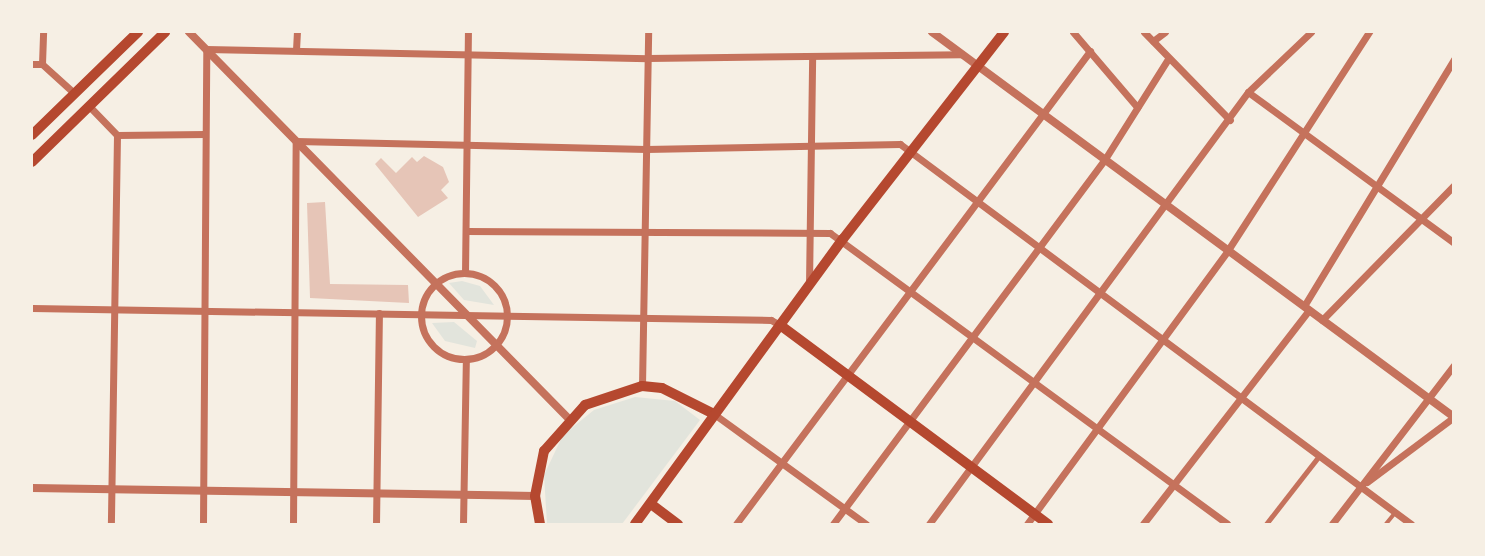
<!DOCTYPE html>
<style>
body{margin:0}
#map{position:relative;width:1485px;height:556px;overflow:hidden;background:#f6efe4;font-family:"Noto Serif",serif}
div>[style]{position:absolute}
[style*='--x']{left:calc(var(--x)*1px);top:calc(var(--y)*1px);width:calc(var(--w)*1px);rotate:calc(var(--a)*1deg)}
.green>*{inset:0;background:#e2e4dc}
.building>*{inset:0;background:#e6c5b7}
.service>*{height:3.5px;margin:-1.75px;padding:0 1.75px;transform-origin:1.75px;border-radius:1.75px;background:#c5725c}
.pedestrian>*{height:5px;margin:-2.5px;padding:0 2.5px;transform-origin:2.5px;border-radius:2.5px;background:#c5725c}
.minor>*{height:7px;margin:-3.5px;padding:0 3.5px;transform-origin:3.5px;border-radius:3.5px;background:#c5725c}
.minor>.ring{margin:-3.5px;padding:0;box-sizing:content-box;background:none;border:7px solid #c5725c;border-radius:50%}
.tertiary>*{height:8px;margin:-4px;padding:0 4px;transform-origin:4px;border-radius:4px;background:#c5725c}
.secondary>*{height:10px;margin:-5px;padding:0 5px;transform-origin:5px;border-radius:5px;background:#b5482f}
span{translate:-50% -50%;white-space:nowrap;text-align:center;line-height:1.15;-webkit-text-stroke:7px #f6efe4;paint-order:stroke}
.frame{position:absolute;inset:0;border:33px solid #f6efe4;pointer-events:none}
</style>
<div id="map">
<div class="green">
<i style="clip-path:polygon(462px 281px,480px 286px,494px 305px,464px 300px,449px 283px)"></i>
<i style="clip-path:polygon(454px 322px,477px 341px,475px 348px,445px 341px,432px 323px)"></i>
<i style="clip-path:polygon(635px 397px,675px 401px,700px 420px,622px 524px,547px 524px,544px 475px,563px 435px,594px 410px)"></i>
</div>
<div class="building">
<i style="clip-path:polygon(424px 156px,443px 167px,449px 182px,441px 190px,448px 198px,418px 217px,375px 164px,381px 158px,396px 173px,412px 157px,417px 162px)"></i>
<i style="clip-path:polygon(325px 202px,330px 284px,408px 285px,409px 303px,310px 298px,307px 203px)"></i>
</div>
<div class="service">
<i style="--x:1386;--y:524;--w:14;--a:-51"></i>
</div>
<div class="pedestrian">
<i style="--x:1266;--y:524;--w:86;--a:-52.1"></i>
</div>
<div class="minor">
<i style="--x:1073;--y:32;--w:99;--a:49.5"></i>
<i style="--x:1144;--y:32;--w:123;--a:45.7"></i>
<i style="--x:1153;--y:41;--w:15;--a:-37"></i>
<i style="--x:296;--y:50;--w:18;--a:-87"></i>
<i style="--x:32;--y:64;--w:10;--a:0"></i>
<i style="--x:42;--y:64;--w:43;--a:42.2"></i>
<i style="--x:42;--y:64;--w:32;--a:-88"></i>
<i style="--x:1248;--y:92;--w:255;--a:36.2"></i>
<i style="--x:89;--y:106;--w:40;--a:46"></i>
<i style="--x:117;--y:135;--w:389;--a:90.9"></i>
<i style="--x:117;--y:135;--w:88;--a:-0.7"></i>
<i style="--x:466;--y:231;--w:364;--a:0.3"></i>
<i style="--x:830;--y:233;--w:492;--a:36.2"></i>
<i style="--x:465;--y:273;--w:241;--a:-89.3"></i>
<i class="ring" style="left:421px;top:273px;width:79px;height:79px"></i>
<i style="--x:809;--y:284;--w:228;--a:-89.2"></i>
<i style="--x:1304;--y:306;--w:289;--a:-58.7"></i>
<i style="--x:32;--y:308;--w:739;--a:0.93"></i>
<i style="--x:771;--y:320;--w:10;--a:29"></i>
<i style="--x:1322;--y:320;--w:189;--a:-45.6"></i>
<i style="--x:642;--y:386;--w:354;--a:-89"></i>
<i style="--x:714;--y:414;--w:188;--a:35.9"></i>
<i style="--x:1367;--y:482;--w:109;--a:-36.8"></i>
<i style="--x:203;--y:524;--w:475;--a:-89.6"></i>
<i style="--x:206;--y:49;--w:442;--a:1.2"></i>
<i style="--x:648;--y:58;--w:314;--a:-0.7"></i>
<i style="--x:293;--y:524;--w:383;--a:-89.6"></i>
<i style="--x:296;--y:141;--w:350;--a:1.3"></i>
<i style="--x:646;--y:149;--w:254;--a:-1.1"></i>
<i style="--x:900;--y:144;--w:637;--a:36.64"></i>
<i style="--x:376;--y:524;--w:211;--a:-89.2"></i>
<i style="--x:463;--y:524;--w:165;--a:-89"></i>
<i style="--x:736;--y:524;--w:591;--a:-53.19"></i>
<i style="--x:833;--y:524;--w:455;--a:-53.3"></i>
<i style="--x:1105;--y:159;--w:118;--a:-57.8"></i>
<i style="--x:929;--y:524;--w:537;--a:-53.56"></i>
<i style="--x:1248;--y:92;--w:87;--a:-43.6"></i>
<i style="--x:1027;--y:524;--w:340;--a:-53.7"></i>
<i style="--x:1228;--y:250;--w:260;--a:-57.1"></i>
<i style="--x:1143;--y:524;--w:271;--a:-52.2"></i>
<i style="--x:1332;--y:524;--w:200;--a:-52.5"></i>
</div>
<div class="tertiary">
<i style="--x:189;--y:32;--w:541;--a:45.52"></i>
<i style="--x:932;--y:32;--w:649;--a:36.41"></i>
<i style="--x:32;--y:488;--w:503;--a:0.91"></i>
</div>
<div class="secondary">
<i style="--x:32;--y:135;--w:148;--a:-44.2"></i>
<i style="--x:32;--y:162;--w:186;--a:-44.3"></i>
<i style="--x:780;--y:325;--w:334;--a:36.6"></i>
<i style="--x:651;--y:504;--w:34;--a:37"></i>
<i style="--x:540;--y:524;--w:28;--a:-100"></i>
<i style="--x:535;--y:496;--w:46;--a:-78.7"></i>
<i style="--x:544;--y:451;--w:62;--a:-48.3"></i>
<i style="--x:585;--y:405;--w:60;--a:-18.4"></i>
<i style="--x:642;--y:386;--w:20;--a:6"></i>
<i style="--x:662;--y:388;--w:58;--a:26.6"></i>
<i style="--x:635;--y:524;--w:353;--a:-53.9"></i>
<i style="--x:843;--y:239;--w:262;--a:-52.1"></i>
</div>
<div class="frame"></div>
</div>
